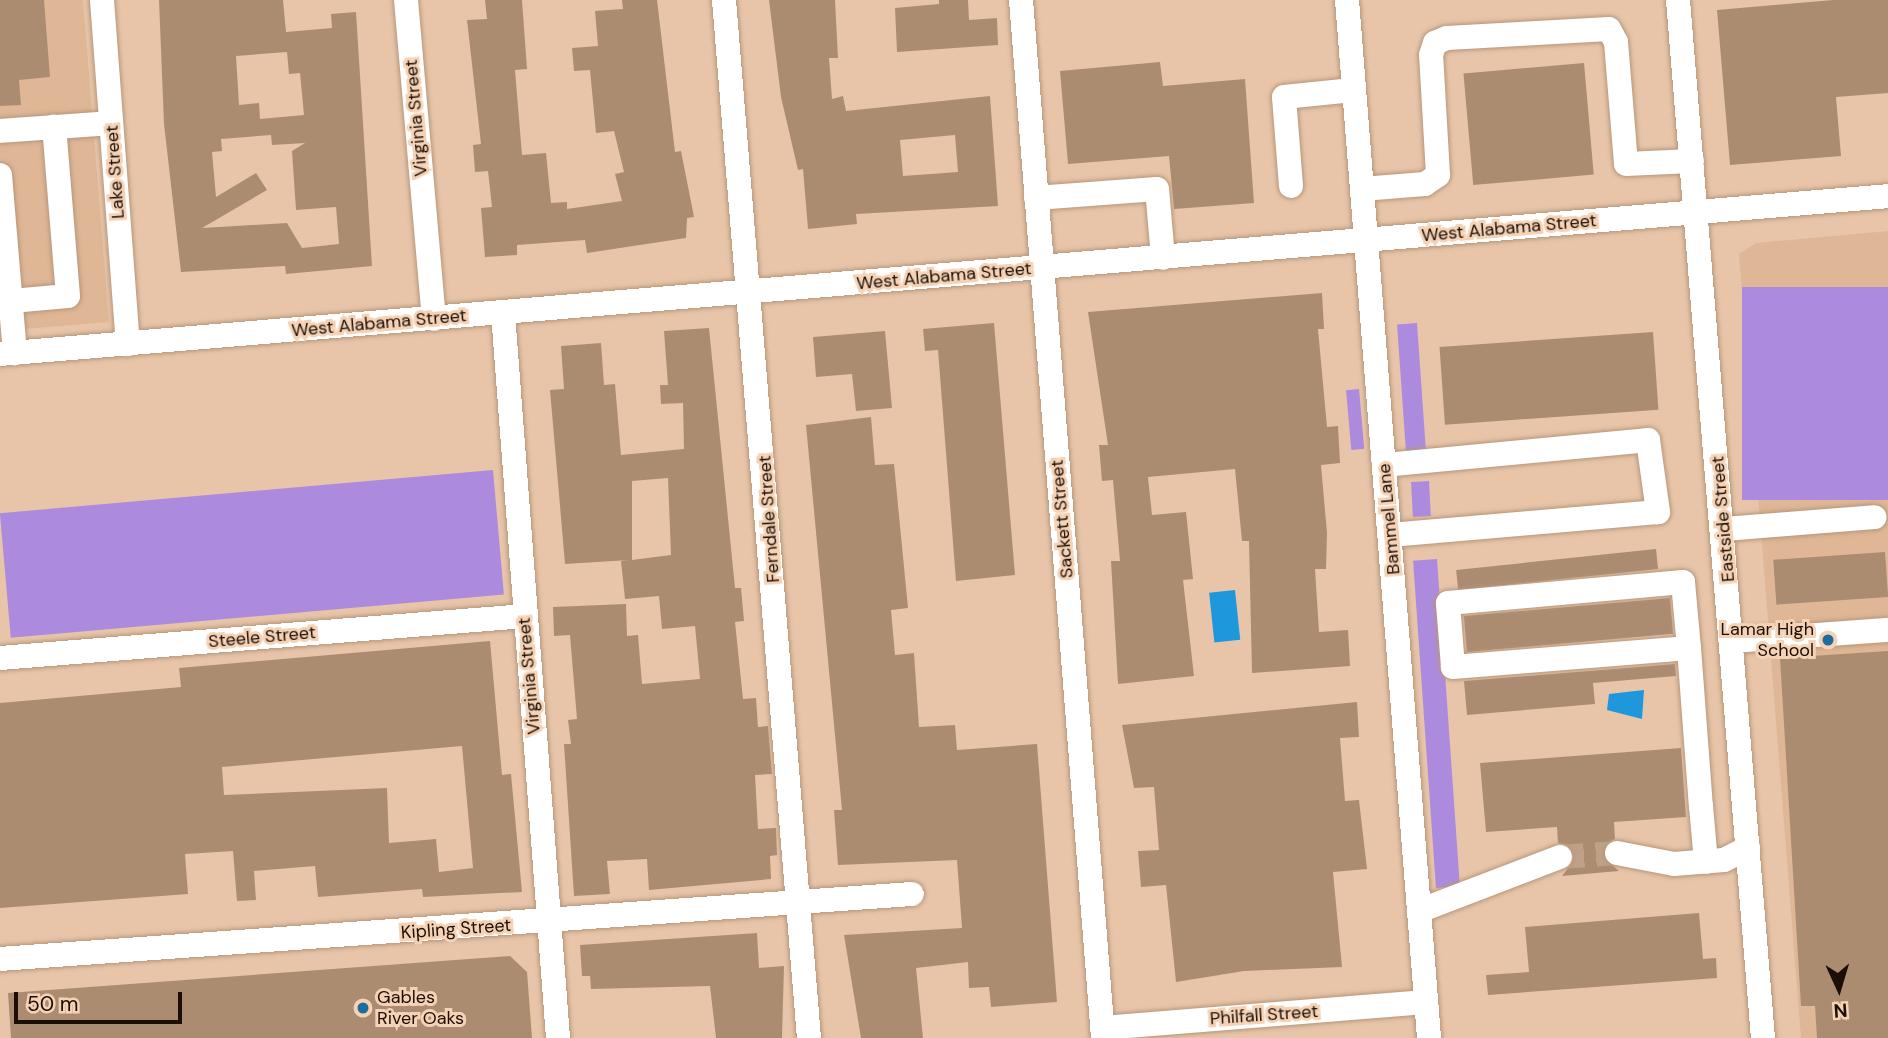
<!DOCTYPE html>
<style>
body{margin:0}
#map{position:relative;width:1888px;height:1038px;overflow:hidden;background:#e8c5a9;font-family:"DM Sans",sans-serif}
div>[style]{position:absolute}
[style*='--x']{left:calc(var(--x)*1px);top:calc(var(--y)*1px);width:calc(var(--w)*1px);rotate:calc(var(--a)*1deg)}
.built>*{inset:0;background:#e0b796}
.green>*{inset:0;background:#ac8bdf;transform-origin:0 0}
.water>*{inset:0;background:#1e97dd;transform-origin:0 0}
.building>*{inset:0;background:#ac8c71;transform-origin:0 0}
.minor-tunnel>*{height:24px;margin-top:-12px;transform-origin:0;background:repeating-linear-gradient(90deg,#bfa188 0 24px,transparent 0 36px)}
.roads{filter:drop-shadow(0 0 2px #b7967b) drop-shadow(0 0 2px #b7967b)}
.minor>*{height:24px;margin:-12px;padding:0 12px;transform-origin:12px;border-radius:12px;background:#fff}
.dots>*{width:19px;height:19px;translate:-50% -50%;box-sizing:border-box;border:4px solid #f5d2b5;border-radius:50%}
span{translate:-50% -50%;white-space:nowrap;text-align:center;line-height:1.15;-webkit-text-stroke:6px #f5d2b5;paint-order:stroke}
.street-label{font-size:18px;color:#1b0f05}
.poi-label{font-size:18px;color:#1b0f05}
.right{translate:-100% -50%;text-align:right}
.left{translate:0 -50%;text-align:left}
.north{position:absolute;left:1804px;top:954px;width:70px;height:70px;-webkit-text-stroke:5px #f5d2b5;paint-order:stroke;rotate:176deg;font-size:19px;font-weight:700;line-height:28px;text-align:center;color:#1b0f05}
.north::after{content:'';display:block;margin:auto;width:24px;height:32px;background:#1b0f05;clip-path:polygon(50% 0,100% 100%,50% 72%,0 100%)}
.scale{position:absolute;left:14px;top:992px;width:168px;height:32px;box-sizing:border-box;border:4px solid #1b0f05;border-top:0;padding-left:9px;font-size:21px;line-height:24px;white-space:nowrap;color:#1b0f05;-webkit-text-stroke:5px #f5d2b5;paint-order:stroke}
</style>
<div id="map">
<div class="built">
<i style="clip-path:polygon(0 0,83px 0,109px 322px,0 331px)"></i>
<i style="clip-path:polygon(1888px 231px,1888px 1038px,1801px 1038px,1739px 254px,1756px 243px)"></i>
</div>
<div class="green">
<i style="left:1888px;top:287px;width:213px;height:146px;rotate:90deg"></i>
<i style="left:1417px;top:323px;width:128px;height:20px;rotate:86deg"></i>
<i style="left:1359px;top:389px;width:60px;height:13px;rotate:85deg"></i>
<i style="left:493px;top:470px;width:125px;height:495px;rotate:85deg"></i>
<i style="left:1429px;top:481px;width:35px;height:18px;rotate:87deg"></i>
<i style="left:1437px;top:559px;width:328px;height:24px;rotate:86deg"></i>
</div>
<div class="water">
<i style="left:1235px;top:590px;width:50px;height:26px;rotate:84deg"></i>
<i style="clip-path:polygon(1644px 690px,1642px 719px,1607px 710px,1609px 694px)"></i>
</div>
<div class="building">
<i style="clip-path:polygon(0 0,44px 0,50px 77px,19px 80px,21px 105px,0 106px)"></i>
<i style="clip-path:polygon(evenodd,159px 0,283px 0,286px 32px,332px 28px,331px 14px,356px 12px,372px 266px,286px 274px,285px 266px,181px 272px,164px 124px,159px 0,287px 52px,289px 74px,300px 73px,304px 115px,260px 119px,259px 103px,239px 105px,236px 56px,287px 52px,159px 0,271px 135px,272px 145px,305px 143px,292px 151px,296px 210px,336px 207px,339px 244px,302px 248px,287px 223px,202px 228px,267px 190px,256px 173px,216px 197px,212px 152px,222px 151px,221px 139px,271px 135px)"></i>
<i style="clip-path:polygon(485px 0,522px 0,527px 69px,515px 70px,522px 155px,546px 153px,551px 203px,567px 202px,567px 209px,622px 201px,615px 174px,624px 172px,614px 131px,596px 133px,590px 70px,574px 71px,572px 48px,598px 46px,595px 11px,623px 9px,622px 0,657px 0,675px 152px,681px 151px,694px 217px,687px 218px,686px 238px,587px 253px,585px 240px,517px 245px,517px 255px,485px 257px,481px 208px,492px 207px,488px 171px,475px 172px,473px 145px,481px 144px,467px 20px,487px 19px)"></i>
<i style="clip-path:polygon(evenodd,769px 0,835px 0,838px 58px,829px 58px,832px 99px,843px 96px,846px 111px,990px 96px,998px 206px,856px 214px,857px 224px,808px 229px,803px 169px,798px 170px,781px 97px,769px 0,955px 135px,958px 172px,903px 176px,900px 140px,955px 135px)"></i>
<i style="clip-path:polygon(939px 0,968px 0,969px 20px,997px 18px,998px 45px,897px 52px,895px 8px,939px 4px)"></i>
<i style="clip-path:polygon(1833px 0,1888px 0,1888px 93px,1836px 97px,1841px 156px,1730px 165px,1717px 10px)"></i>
<i style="clip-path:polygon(1160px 62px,1163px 86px,1245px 79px,1254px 203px,1174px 209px,1169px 156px,1068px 164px,1060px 71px)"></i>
<i style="left:1584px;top:63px;width:112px;height:121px;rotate:85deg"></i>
<i style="clip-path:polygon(1322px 293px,1324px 329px,1318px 329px,1327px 427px,1338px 426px,1340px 463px,1321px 465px,1327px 533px,1326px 569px,1315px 569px,1319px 632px,1348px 630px,1350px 666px,1252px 673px,1249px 541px,1242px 541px,1235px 469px,1148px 477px,1152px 515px,1186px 512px,1193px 579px,1183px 580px,1194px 676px,1118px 684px,1111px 561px,1120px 561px,1113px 480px,1102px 481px,1099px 445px,1108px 445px,1088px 312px)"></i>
<i style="clip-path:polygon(994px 323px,1015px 575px,956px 581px,938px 350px,925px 351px,923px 329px)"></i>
<i style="clip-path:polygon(evenodd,709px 328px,735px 588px,741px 588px,744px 621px,735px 622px,743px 699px,756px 698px,758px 727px,768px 726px,772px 774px,755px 775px,758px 829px,776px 828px,777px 855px,770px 856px,771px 879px,649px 890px,647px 859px,607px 861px,610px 894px,574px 896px,564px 744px,571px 744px,568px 720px,577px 719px,570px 635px,554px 636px,553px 607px,626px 604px,627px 636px,638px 635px,642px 684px,700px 679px,695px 626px,662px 629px,659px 596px,625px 599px,621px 561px,629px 560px,565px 564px,550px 390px,564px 389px,561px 346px,601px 343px,604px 385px,615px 384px,621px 455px,684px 449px,683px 403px,661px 404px,660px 385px,668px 385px,664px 331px,709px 328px,668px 478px,671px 555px,632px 560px,632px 481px,668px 478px)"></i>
<i style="clip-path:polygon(885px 331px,892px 408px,856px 411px,852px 374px,816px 377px,813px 337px)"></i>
<i style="left:1653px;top:332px;width:78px;height:214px;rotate:86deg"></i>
<i style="clip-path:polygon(871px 417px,875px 465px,894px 464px,908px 608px,891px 610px,895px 655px,914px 653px,919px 727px,955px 725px,957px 750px,1037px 744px,1057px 1002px,991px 1007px,989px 987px,969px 988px,968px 962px,916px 968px,923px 1038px,861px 1038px,844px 935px,962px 928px,957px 860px,838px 865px,834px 810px,842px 810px,806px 425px)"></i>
<i style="left:1656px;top:549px;width:20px;height:201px;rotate:84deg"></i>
<i style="left:1885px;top:552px;width:45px;height:112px;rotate:86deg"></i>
<i style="left:1670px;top:598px;width:36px;height:207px;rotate:85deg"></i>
<i style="clip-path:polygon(evenodd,490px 641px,502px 775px,511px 774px,522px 892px,423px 897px,422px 889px,318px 897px,315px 866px,254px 871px,256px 900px,237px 901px,233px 851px,185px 854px,188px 894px,0 908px,0 703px,181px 687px,179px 668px,490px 641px,462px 746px,473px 868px,439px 872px,436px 839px,389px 843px,387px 788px,224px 795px,222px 767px,462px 746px)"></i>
<i style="clip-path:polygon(1888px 651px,1888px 1038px,1817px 1038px,1815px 1006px,1801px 1006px,1780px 658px)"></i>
<i style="clip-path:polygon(1675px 664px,1676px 676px,1593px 683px,1595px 704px,1467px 715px,1464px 681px)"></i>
<i style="clip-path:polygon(1357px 702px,1359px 737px,1340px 738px,1345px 801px,1359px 800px,1367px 869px,1333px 872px,1342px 967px,1244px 971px,1176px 982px,1166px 885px,1141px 887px,1138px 851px,1159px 850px,1154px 787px,1134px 788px,1122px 725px)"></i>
<i style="clip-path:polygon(1681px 748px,1686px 817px,1614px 822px,1615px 839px,1605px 844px,1603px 857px,1619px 871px,1562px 876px,1575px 859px,1570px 846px,1558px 843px,1557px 827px,1486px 832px,1480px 763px)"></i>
<i style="clip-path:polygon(1699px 913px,1703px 959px,1716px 958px,1717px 978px,1488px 995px,1486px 975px,1529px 972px,1525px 927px)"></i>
<i style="clip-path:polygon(757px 933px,759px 968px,784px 966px,782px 1038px,716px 1038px,710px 986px,591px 989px,590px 976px,582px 976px,580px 945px)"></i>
<i style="clip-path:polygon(510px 956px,527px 972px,532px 1038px,11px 1038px,8px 993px)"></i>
</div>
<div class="minor-tunnel">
<i style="--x:1560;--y:857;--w:57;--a:-4"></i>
</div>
<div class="roads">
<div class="minor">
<i style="--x:102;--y:0;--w:345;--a:85.7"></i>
<i style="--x:406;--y:0;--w:320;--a:85"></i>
<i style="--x:724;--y:0;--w:1041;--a:85.32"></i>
<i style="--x:1021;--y:0;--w:1041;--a:85.48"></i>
<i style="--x:1347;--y:0;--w:1041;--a:85.48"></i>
<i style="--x:1678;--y:0;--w:1041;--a:85.32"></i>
<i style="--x:0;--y:131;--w:111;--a:-4.1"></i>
<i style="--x:0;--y:175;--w:179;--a:85.2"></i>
<i style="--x:1291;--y:186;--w:89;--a:-94.5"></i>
<i style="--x:1284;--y:97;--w:69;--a:-5.8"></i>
<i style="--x:1362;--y:189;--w:63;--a:-4.5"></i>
<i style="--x:1425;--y:184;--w:16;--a:-35"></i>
<i style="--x:1438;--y:175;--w:120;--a:-93.3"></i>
<i style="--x:1431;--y:55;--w:13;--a:-72"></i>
<i style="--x:1435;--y:43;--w:13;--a:-23"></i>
<i style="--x:1447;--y:38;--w:162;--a:-3.2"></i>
<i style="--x:1609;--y:29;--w:15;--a:62"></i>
<i style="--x:1616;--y:42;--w:122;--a:85.3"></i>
<i style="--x:1626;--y:164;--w:66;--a:-2.6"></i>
<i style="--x:1036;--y:198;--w:121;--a:-4.3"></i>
<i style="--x:1157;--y:189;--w:69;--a:85"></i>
<i style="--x:0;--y:302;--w:68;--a:-5"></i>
<i style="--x:68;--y:296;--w:170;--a:-94.7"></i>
<i style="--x:503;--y:313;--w:727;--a:85.66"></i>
<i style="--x:0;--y:354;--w:1895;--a:-4.78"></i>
<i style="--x:1384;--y:465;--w:265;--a:-5.4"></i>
<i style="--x:1648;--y:440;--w:73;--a:82.1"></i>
<i style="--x:1658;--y:512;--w:269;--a:175.1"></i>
<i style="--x:1724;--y:529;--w:151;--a:-4.5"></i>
<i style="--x:1733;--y:641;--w:155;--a:-4.1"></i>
<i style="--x:1689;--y:648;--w:237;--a:175.4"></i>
<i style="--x:1453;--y:667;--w:64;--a:-94.5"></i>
<i style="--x:1448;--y:603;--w:236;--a:-5.1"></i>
<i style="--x:1683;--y:582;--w:66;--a:84.8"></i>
<i style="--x:1689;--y:648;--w:158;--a:85.7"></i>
<i style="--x:1701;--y:806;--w:56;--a:84.9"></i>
<i style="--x:0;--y:658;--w:527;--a:-4.57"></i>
<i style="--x:1617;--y:853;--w:58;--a:10.9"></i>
<i style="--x:1674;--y:864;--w:50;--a:-4.6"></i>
<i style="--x:1724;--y:860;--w:27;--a:-27"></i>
<i style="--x:1419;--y:911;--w:151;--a:-21"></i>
<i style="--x:0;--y:959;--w:914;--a:-4.08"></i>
<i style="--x:1102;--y:1028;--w:325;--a:-4.6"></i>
</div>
</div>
<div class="dots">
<i style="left:1828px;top:640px;background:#1c6d9e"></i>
<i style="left:363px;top:1008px;background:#1c6d9e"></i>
</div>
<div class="street-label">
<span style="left:416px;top:118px;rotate:-95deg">Virginia Street</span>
<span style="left:115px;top:172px;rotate:-94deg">Lake Street</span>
<span style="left:1509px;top:228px;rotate:-5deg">West Alabama Street</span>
<span style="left:944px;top:276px;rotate:-5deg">West Alabama Street</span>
<span style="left:379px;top:323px;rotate:-5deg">West Alabama Street</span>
<span style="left:769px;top:519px;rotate:-94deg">Ferndale Street</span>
<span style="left:1062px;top:519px;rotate:-95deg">Sackett Street</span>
<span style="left:1389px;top:519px;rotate:-95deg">Bammel Lane</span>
<span style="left:1723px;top:519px;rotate:-95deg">Eastside Street</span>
<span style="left:262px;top:637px;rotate:-5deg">Steele Street</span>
<span style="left:529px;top:676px;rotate:-95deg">Virginia Street</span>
<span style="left:456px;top:929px;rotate:-4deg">Kipling Street</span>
<span style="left:1264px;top:1015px;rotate:-4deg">Philfall Street</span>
</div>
<div class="poi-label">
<span class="right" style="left:1814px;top:640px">Lamar High<br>School</span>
<span class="left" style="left:377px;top:1008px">Gables<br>River Oaks</span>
</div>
<div class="north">N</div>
<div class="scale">50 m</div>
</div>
